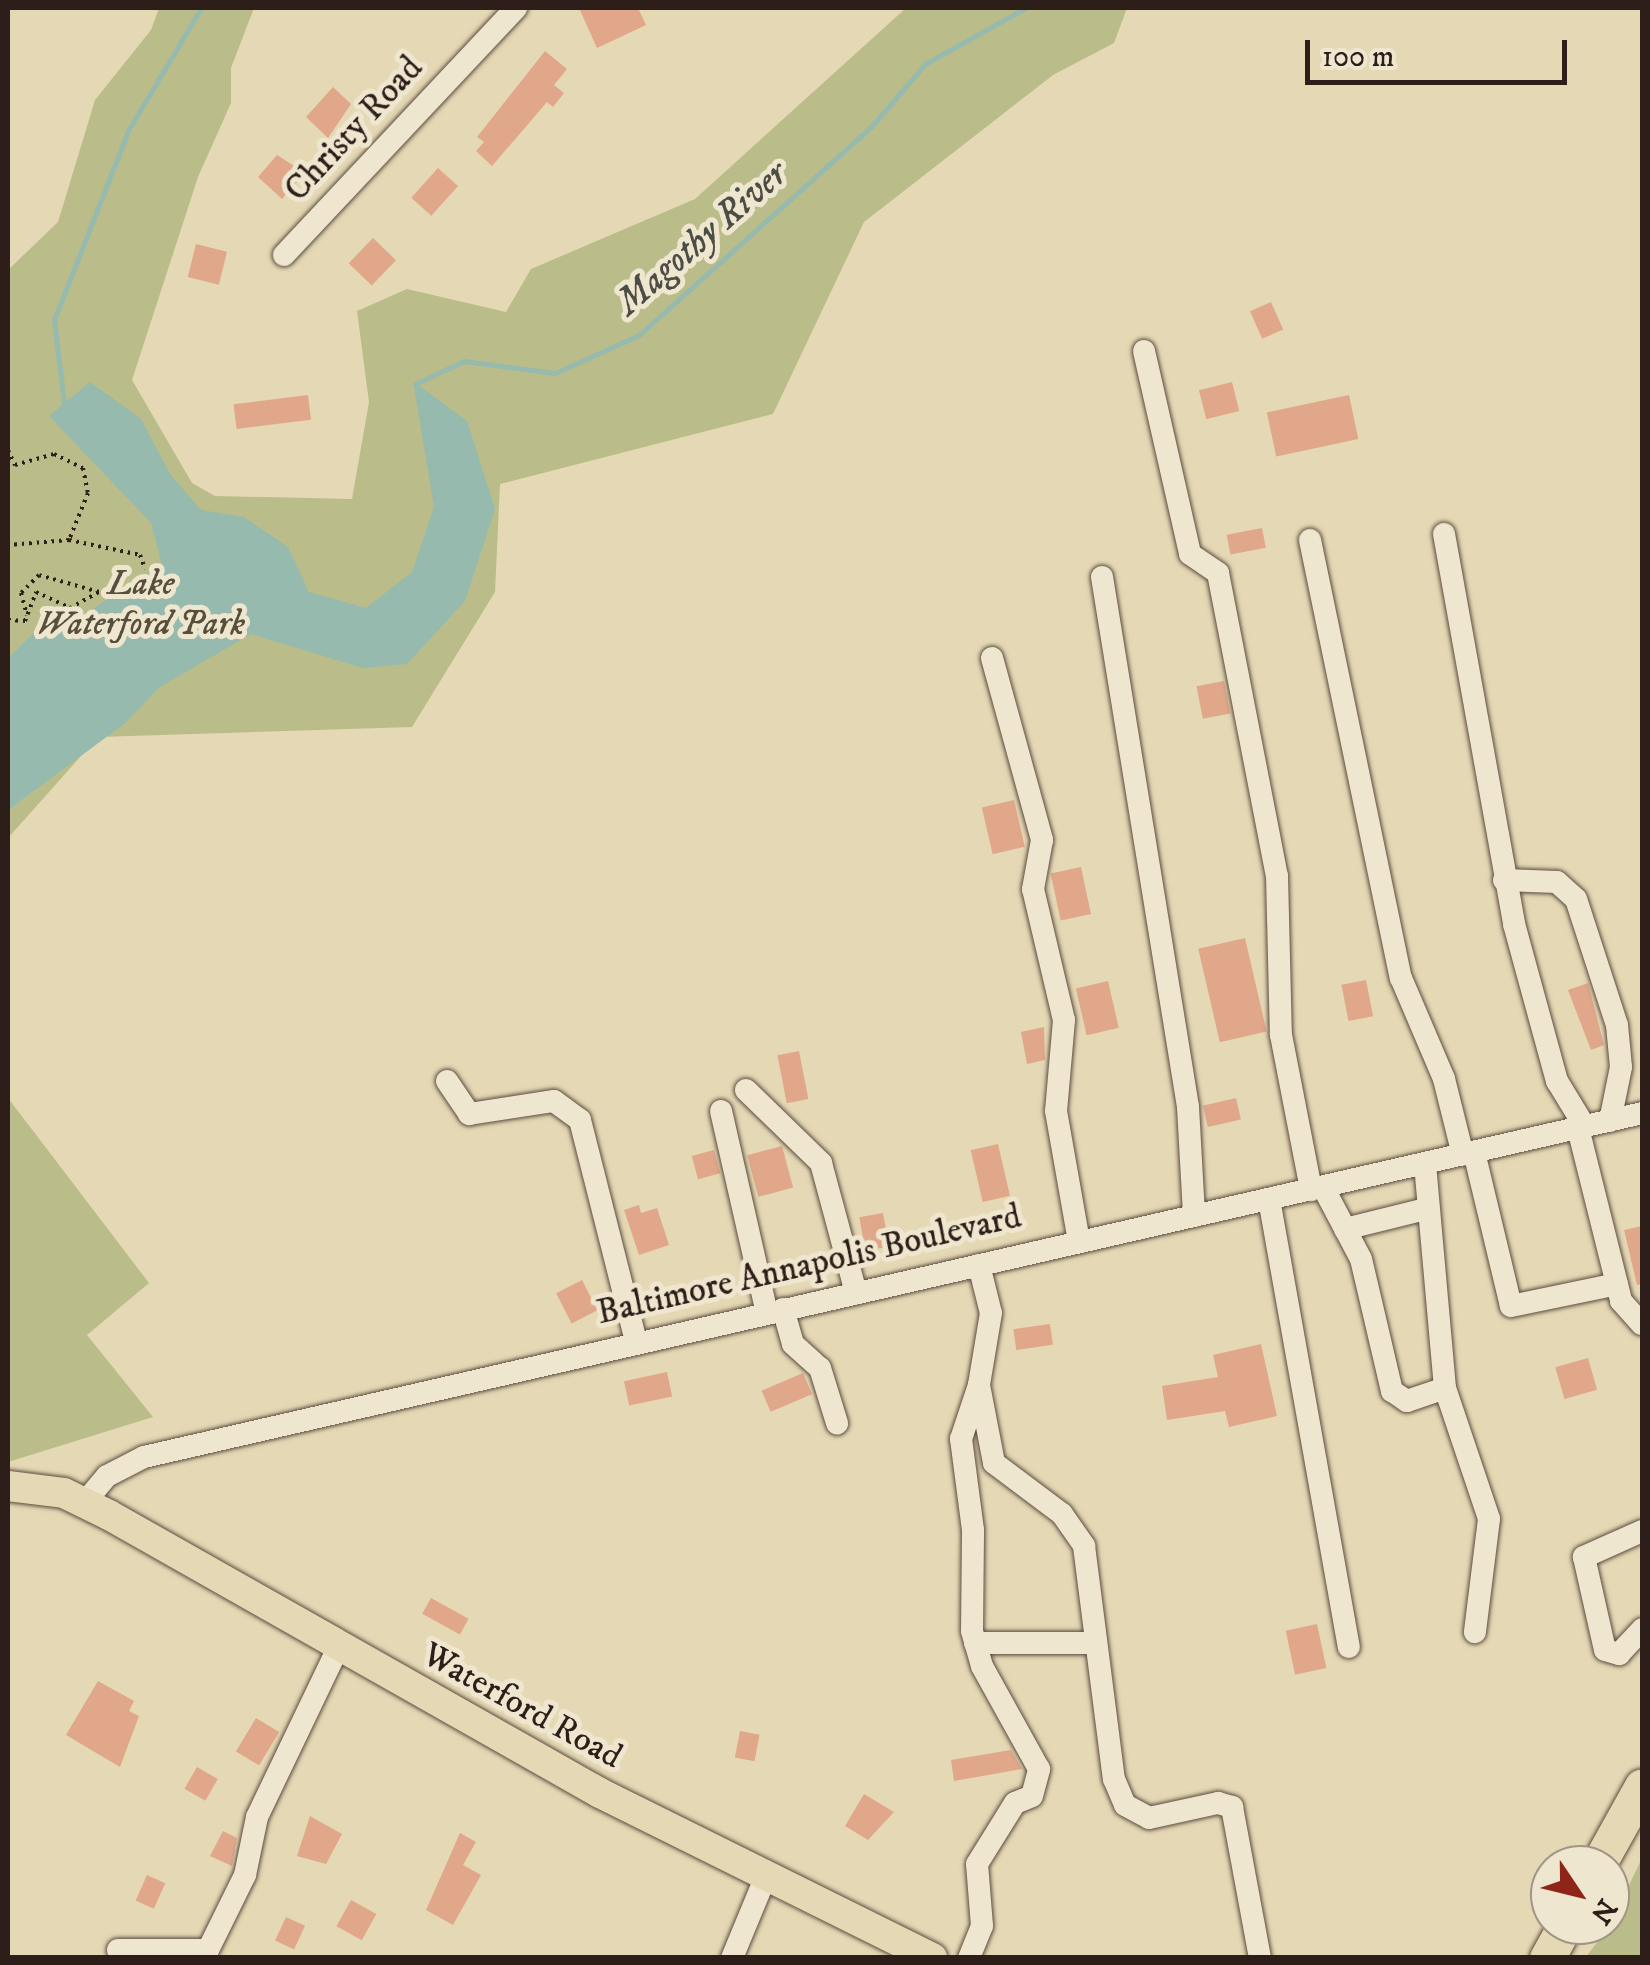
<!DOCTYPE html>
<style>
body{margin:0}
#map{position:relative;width:1650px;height:1965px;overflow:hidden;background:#e5d8b4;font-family:"IM FELL DW Pica",serif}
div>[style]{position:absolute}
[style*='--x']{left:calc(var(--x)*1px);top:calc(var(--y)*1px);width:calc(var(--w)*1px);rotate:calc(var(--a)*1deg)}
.green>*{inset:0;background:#babd89}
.water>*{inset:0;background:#96baad}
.stream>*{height:5px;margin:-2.5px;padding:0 2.5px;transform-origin:2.5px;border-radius:2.5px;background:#96baad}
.building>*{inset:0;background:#e1a78a;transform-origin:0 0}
.path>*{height:4px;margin-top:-2px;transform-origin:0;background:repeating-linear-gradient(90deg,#2d1e19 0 2.5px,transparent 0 7.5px)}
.roads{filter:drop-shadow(0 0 2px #5b4c40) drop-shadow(0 0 2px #5b4c40)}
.minor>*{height:22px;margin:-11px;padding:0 11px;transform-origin:11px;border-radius:11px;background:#eee6ce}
.major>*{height:30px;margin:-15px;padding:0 15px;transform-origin:15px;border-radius:15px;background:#e5d8b4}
.highway>*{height:35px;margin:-17.5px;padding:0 17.5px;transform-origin:17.5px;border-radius:17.5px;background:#e5d8b4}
span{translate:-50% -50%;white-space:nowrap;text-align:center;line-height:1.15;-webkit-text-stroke:10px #eee6ce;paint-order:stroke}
.street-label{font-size:35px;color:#2d1e19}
.park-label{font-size:35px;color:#574e3b;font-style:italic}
.water-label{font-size:38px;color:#4c4d45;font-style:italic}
.frame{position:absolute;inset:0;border:10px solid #2d1e19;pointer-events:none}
.north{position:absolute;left:1530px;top:1845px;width:100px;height:100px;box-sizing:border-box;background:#eee6ce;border:2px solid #a19686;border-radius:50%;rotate:125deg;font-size:28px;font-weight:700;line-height:40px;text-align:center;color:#2d1e19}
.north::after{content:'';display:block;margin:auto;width:35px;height:45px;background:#8f2418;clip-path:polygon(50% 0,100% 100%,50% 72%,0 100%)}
.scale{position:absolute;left:1305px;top:40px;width:262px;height:45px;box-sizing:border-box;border:5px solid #2d1e19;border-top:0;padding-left:12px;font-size:30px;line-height:35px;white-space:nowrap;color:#2d1e19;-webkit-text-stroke:8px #eee6ce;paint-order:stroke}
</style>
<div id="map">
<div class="green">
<i style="clip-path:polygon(159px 8px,254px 8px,231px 68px,231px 103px,198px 177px,132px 380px,192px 483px,215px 496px,352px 499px,369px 402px,357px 311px,407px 289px,506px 312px,531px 269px,695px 199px,906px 8px,1127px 8px,1114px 43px,1053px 75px,864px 222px,773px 414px,500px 484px,495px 592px,412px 727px,98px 737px,8px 838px,8px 270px,58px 222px,95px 100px,151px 30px)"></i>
<i style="clip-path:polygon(8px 1098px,149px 1283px,87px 1335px,153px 1417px,8px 1462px)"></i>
<i style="clip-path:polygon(1642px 1858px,1642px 1957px,1586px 1957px,1610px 1925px)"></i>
</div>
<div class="water">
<i style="clip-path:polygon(413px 381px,467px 421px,495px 509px,465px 601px,407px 664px,363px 668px,251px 634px,160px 687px,124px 724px,8px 810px,8px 658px,40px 627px,56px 632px,162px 565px,151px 523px,49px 416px,90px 382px,141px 419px,170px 474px,201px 510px,244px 517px,288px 547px,309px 592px,366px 608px,412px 572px,434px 507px)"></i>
</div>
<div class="stream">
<i style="--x:415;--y:384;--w:54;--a:-25.1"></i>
<i style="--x:464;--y:361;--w:92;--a:7.5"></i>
<i style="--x:555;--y:373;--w:92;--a:-24.3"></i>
<i style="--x:639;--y:335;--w:312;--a:-41.9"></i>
<i style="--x:871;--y:127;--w:83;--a:-49.4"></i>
<i style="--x:925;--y:64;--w:115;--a:-29.2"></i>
<i style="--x:64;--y:403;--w:84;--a:-96.9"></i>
<i style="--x:54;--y:320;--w:205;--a:-68.6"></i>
<i style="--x:129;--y:129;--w:141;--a:-59.2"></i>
</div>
<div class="building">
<i style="clip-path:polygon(579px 8px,638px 8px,646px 25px,597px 48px)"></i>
<i style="clip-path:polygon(545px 51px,567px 69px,554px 85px,564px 93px,553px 107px,547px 102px,492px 166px,476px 151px,484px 142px,477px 137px)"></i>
<i style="clip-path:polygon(333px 87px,351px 104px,328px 138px,306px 117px)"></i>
<i style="clip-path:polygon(277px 155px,305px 173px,282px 199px,258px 177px)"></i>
<i style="left:438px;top:168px;width:27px;height:40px;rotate:42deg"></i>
<i style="left:373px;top:238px;width:32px;height:35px;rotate:44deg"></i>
<i style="left:196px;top:244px;width:32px;height:34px;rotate:14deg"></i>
<i style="left:1271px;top:302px;width:30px;height:23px;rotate:66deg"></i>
<i style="left:1232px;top:382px;width:30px;height:34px;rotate:76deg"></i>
<i style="left:308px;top:395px;width:25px;height:75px;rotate:83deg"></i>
<i style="left:1349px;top:395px;width:45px;height:84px;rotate:78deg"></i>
<i style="left:1262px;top:528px;width:20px;height:36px;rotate:79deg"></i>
<i style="left:1224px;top:681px;width:33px;height:28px;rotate:79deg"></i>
<i style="left:1014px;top:800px;width:48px;height:33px;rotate:77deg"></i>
<i style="left:1081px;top:867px;width:48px;height:31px;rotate:78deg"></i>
<i style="left:1245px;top:938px;width:96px;height:48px;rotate:77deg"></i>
<i style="left:1366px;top:980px;width:37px;height:25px;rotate:79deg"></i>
<i style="left:1108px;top:981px;width:48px;height:33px;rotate:77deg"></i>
<i style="clip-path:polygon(1588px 983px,1604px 1045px,1591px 1050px,1568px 990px)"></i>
<i style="clip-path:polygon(1044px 1027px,1045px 1060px,1027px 1064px,1021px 1032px)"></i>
<i style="left:799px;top:1051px;width:49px;height:22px;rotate:79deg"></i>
<i style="left:1236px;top:1098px;width:22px;height:34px;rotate:77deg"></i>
<i style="left:998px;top:1144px;width:53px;height:28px;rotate:77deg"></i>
<i style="left:782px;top:1146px;width:43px;height:36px;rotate:75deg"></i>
<i style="left:714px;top:1150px;width:24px;height:23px;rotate:75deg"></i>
<i style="clip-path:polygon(639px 1205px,641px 1213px,657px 1208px,669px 1245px,639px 1255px,624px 1210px)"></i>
<i style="left:883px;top:1213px;width:34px;height:24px;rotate:80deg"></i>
<i style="clip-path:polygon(1642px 1226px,1642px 1284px,1637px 1285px,1624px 1230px)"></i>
<i style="left:582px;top:1280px;width:34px;height:29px;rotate:63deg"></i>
<i style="left:1050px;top:1324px;width:21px;height:37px;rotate:82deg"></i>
<i style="clip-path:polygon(1261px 1344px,1277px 1416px,1229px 1427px,1225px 1411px,1167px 1420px,1162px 1386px,1218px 1377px,1213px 1355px)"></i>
<i style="left:1588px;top:1358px;width:33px;height:34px;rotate:74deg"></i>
<i style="left:667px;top:1372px;width:25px;height:44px;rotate:78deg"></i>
<i style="left:803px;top:1373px;width:23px;height:45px;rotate:67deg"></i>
<i style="left:431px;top:1598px;width:43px;height:18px;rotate:29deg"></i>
<i style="left:1317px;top:1624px;width:45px;height:32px;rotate:78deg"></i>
<i style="clip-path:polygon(98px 1681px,134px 1701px,129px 1711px,139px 1716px,120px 1767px,66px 1735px)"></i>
<i style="left:256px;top:1718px;width:27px;height:39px;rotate:31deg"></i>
<i style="left:740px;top:1731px;width:20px;height:27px;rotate:11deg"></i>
<i style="clip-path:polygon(1011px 1750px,1022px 1769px,954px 1781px,951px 1760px)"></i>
<i style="left:197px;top:1767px;width:24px;height:25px;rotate:30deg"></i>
<i style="clip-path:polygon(864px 1794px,894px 1812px,868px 1840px,845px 1826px)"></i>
<i style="clip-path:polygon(310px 1816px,342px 1834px,326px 1864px,297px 1856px)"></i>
<i style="clip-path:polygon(223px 1831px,237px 1838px,232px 1866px,210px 1856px)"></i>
<i style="clip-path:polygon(460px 1833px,476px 1842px,463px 1865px,481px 1875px,453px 1925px,426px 1910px)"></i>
<i style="left:147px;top:1875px;width:20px;height:28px;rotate:24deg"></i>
<i style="left:351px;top:1900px;width:29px;height:30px;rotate:29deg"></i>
<i style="left:286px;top:1917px;width:21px;height:26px;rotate:25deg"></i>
</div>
<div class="path">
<i style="--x:8;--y:450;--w:17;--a:65"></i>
<i style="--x:15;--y:465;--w:41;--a:-15.8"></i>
<i style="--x:54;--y:454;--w:32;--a:26"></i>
<i style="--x:83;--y:468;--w:25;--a:79"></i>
<i style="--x:88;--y:493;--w:51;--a:112"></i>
<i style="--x:69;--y:540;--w:61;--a:175.3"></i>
<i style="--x:69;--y:540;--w:73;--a:11.9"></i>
<i style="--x:140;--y:555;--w:15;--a:70"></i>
<i style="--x:8;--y:620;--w:17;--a:3"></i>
<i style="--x:25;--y:621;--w:31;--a:-69"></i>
<i style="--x:36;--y:592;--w:38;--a:25"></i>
<i style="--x:70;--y:608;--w:33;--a:-29"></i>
<i style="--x:99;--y:592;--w:62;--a:-164.2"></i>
<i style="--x:39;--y:575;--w:25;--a:135"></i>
<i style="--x:21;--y:593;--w:23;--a:75"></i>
</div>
<div class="roads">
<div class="minor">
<i style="--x:284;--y:255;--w:339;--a:-46.8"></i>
<i style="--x:1144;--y:351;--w:208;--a:77.2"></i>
<i style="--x:1190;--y:554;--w:34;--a:34"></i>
<i style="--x:1218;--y:573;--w:309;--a:79"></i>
<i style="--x:1277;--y:876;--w:159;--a:88.6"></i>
<i style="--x:1281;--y:1035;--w:158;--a:79"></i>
<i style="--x:1444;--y:534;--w:396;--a:79.8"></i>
<i style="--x:1514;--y:924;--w:163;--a:74.7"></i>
<i style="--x:1557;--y:1081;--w:54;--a:58.7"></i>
<i style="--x:1310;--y:540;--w:447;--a:78.3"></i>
<i style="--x:1401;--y:978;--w:110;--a:66.9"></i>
<i style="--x:1444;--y:1079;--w:78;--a:76"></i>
<i style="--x:1102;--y:577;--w:537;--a:80.78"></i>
<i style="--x:1188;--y:1107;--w:109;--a:86.8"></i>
<i style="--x:992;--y:658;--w:189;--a:74.6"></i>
<i style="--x:1042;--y:840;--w:50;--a:100.4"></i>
<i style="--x:1033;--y:889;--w:135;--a:76.7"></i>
<i style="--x:1064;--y:1020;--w:91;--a:95"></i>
<i style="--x:1056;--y:1111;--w:133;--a:80"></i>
<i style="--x:1504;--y:880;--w:53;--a:2.2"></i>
<i style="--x:1557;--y:882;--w:25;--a:42"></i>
<i style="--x:1576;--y:899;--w:133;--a:72"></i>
<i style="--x:1617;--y:1025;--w:42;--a:84.6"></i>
<i style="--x:1621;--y:1067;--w:55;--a:101.5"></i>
<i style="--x:447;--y:1081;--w:40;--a:56"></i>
<i style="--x:469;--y:1114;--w:86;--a:-8.7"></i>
<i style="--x:554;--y:1101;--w:32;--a:36"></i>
<i style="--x:580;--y:1120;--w:229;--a:75.8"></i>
<i style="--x:746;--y:1090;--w:105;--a:44.2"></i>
<i style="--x:821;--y:1163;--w:135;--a:74.9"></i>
<i style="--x:721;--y:1111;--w:207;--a:77.2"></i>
<i style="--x:1578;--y:1128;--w:178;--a:76"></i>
<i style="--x:1621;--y:1301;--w:31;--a:48"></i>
<i style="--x:1474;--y:1152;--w:158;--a:76.5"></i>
<i style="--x:1511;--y:1306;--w:108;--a:-11.7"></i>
<i style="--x:1425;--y:1164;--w:225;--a:84.9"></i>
<i style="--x:1445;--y:1388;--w:138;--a:71.4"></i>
<i style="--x:1489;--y:1519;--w:114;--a:97.1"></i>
<i style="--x:1323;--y:1187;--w:81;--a:62.2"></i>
<i style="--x:1361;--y:1259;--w:136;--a:76.8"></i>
<i style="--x:1392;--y:1391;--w:18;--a:34"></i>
<i style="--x:1407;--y:1401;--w:40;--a:-18.9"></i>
<i style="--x:1269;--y:1199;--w:455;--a:79.9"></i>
<i style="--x:1345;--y:1229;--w:83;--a:-13.9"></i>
<i style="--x:979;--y:1265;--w:49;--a:76"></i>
<i style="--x:991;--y:1313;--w:73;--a:99.5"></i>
<i style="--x:979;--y:1385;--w:79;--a:79.1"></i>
<i style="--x:994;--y:1463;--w:85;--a:36.9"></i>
<i style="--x:1062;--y:1514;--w:39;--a:55"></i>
<i style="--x:1084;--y:1546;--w:235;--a:82.7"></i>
<i style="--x:1114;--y:1779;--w:28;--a:67"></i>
<i style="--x:1125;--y:1805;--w:27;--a:28"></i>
<i style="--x:1149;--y:1818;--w:71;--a:-12.3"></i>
<i style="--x:1218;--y:1803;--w:15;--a:16"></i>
<i style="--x:1232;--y:1807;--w:154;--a:79.5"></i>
<i style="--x:783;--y:1309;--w:36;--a:74"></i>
<i style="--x:793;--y:1344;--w:36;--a:42"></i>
<i style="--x:820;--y:1368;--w:58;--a:72.8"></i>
<i style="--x:85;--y:1502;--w:34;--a:-50"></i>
<i style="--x:107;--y:1476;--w:42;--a:-27.2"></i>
<i style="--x:144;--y:1457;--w:1537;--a:-12.93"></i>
<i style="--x:1642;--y:1531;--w:64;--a:155.9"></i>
<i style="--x:1584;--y:1557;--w:95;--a:77.3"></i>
<i style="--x:1605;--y:1650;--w:15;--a:16"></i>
<i style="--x:1619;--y:1654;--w:34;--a:-47"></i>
<i style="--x:975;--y:1643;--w:121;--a:0"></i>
<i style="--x:118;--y:1950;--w:90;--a:0"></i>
<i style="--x:208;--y:1950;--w:84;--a:-63.7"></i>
<i style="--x:245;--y:1875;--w:59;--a:-78.3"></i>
<i style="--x:257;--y:1817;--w:190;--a:-64.4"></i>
<i style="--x:732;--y:1958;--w:89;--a:-67.5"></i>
<i style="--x:969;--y:1958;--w:35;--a:-68"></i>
<i style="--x:982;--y:1926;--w:62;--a:-94.6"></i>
<i style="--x:977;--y:1864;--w:72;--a:-58.1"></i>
<i style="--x:1015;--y:1803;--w:18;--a:-22"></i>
<i style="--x:1032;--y:1796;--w:28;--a:-75"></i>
<i style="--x:1039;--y:1769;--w:118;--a:-119"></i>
<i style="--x:982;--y:1666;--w:37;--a:-106"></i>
<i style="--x:972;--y:1630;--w:100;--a:-89.4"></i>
<i style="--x:973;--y:1530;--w:92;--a:-97.5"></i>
<i style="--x:961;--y:1439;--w:57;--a:-71.6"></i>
</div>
<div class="major">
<i style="--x:8;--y:1486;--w:56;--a:7.1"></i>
<i style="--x:64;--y:1493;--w:50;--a:26.1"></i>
<i style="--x:109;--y:1515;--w:564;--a:29.52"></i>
<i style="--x:600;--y:1793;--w:371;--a:26.4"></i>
</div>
<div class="highway">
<i style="--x:1598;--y:1865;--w:90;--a:-60.9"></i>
<i style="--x:1547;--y:1958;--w:38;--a:-61"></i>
</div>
</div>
<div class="street-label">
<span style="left:354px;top:129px;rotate:-47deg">Christy Road</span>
<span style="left:809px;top:1265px;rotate:-13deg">Baltimore Annapolis Boulevard</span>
<span style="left:522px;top:1706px;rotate:29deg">Waterford Road</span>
</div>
<div class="park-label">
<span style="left:141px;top:604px">Lake<br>Waterford Park</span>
</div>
<div class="water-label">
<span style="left:702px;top:239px;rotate:-41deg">Magothy River</span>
</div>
<div class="frame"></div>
<div class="north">N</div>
<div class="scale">100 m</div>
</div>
